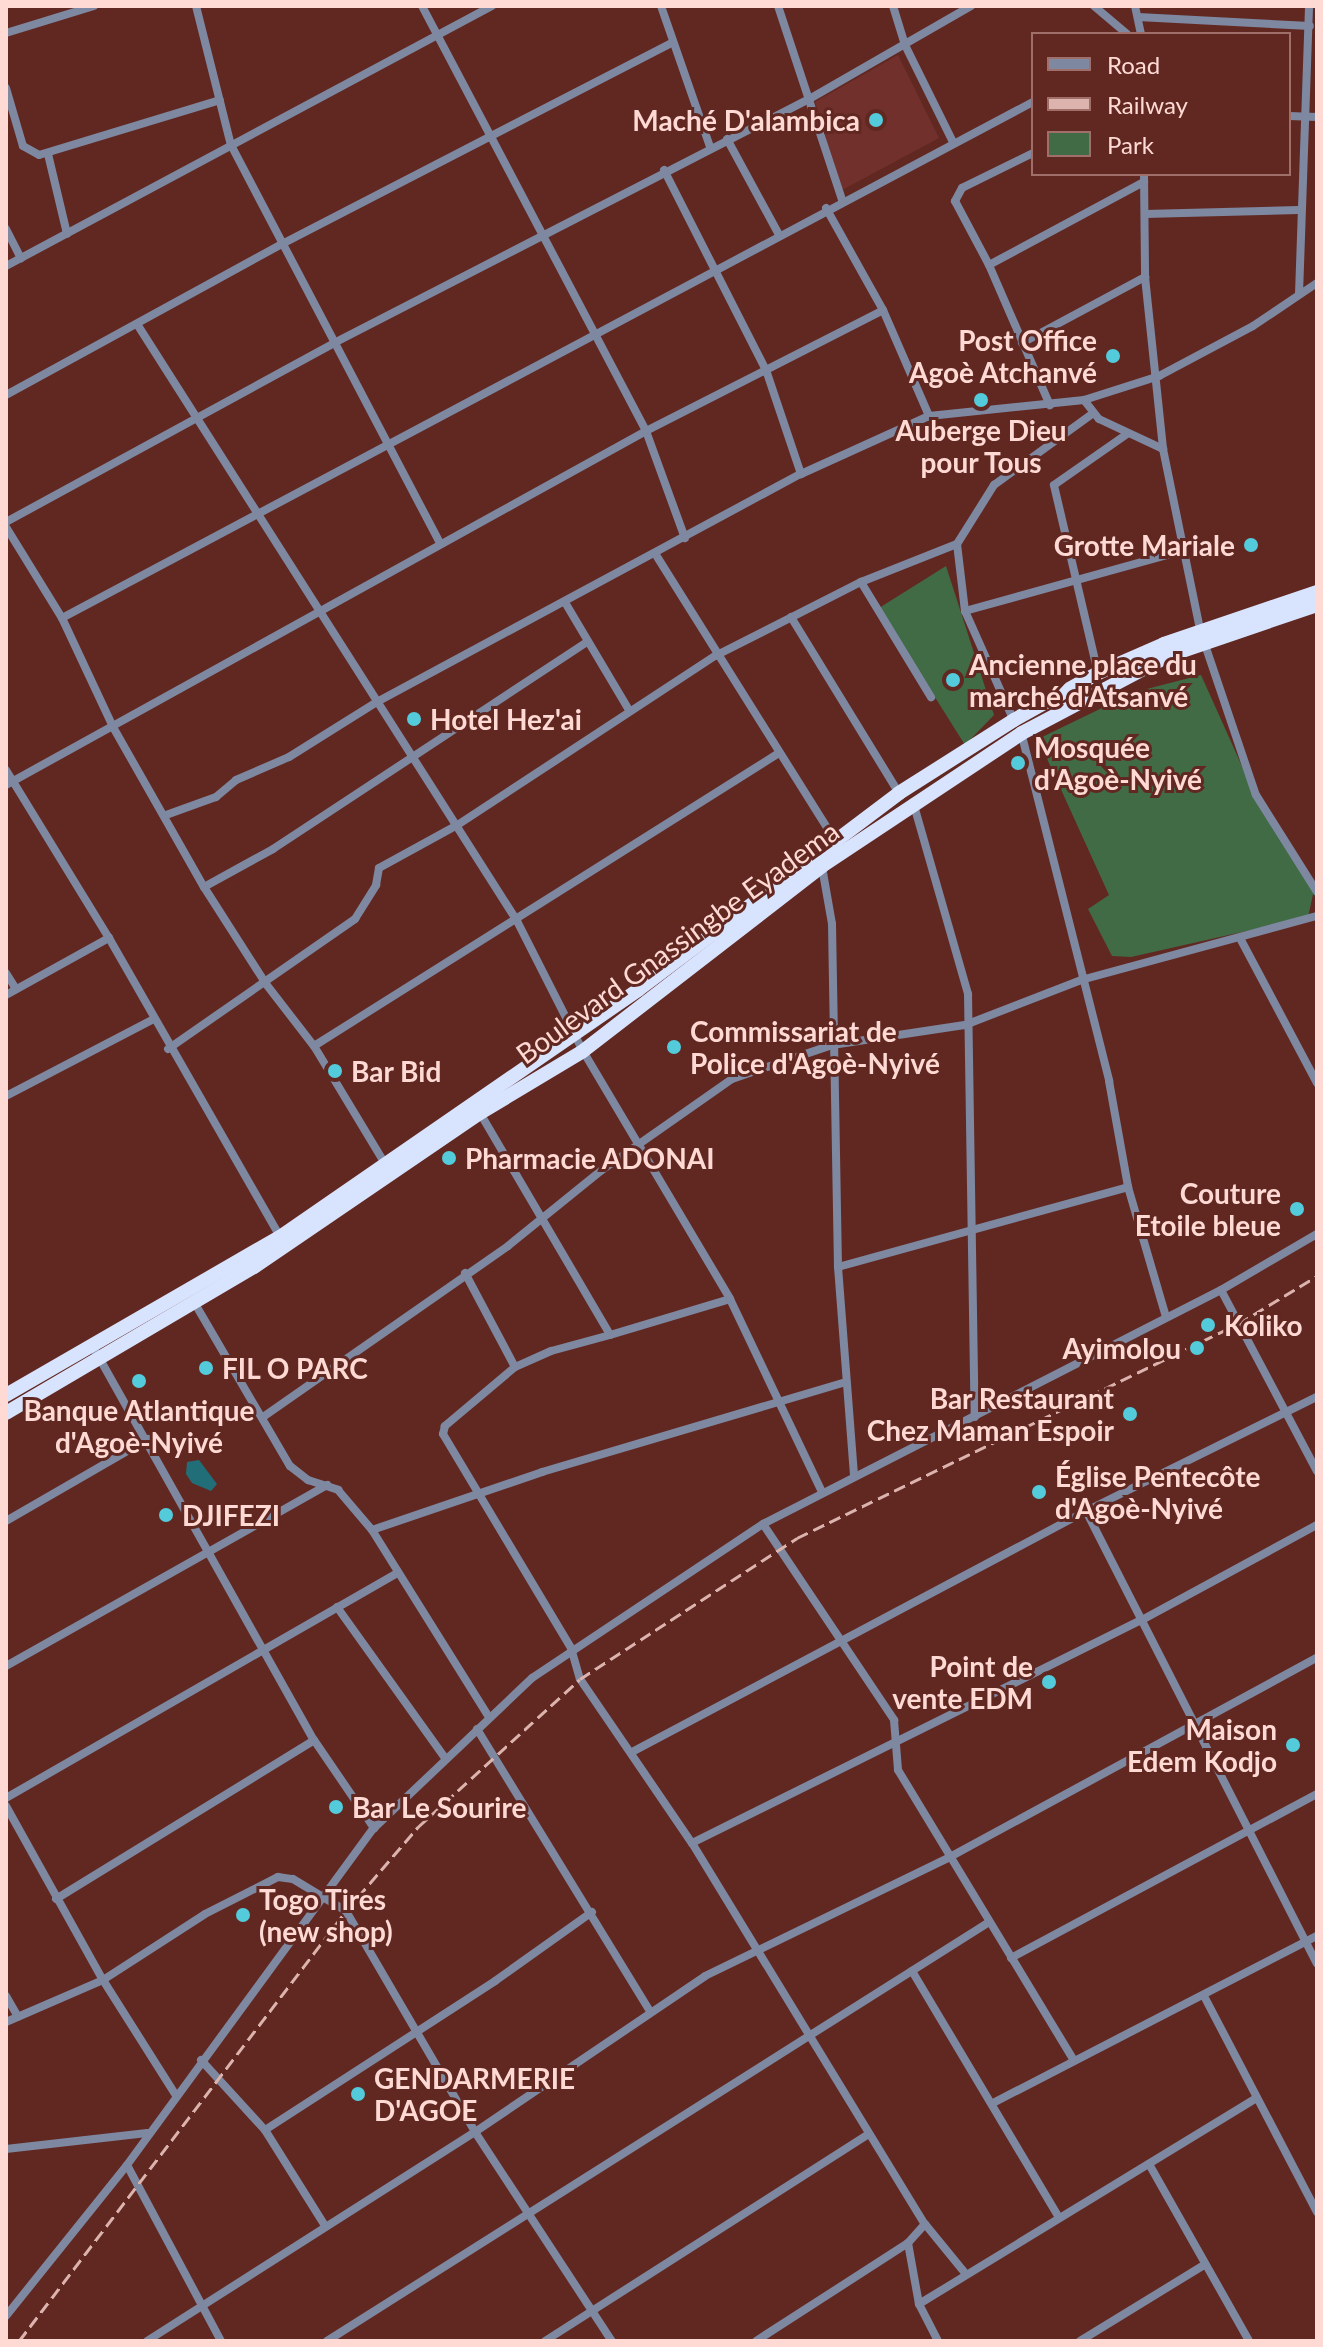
<!DOCTYPE html>
<meta charset="utf-8">
<style>
body{margin:0}
#map{position:relative;width:1323px;height:2347px;overflow:hidden;background:#612822;font-family:Lato,sans-serif}
div>[style]{position:absolute}
[style*='--x']{left:calc(var(--x)*1px);top:calc(var(--y)*1px);width:calc(var(--w)*1px);rotate:calc(var(--a)*1deg)}
.built>*{inset:0;background:#71302b}
.green>*{inset:0;background:#406b45}
.water>*{inset:0;background:#226e78}
.minor>*{height:8px;margin:-4px;padding:0 4px;transform-origin:4px;border-radius:4px;background:#7e88a1}
.trunk>*{height:14px;margin:-7px;padding:0 7px;transform-origin:7px;border-radius:7px;background:#d8e3fd}
.rail>*{height:3px;margin-top:-1.5px;transform-origin:0;background:repeating-linear-gradient(90deg,#dcb3ad 0 12px,transparent 0 18px)}
.dots>*{width:22px;height:22px;translate:-50% -50%;box-sizing:border-box;border:4px solid #612822;border-radius:50%}
span{translate:-50% -50%;white-space:nowrap;text-align:center;line-height:1.15;-webkit-text-stroke:6px #612822;paint-order:stroke}
.poi-label{font-size:28px;color:#ffdad4;font-weight:700}
.right{translate:-100% -50%;text-align:right}
.left{translate:0 -50%;text-align:left}
.street-label{font-size:28px;color:#ffdad4}
.frame{position:absolute;inset:0;border:8px solid #ffdad4;pointer-events:none}
.legend{position:absolute;left:1031px;top:32px;width:260px;height:144px;box-sizing:border-box;background:#612822;border:2px solid #a06f69;margin:0;padding:10px 14px;list-style:none;font-size:24px;color:#ffdad4}
.legend li{display:flex;align-items:center;gap:16px;height:40px}
.legend b{width:40px;border:2px solid #a06f69}
</style>
<div id="map">
<div class="built">
<i style="clip-path:polygon(898px 55px,939px 138px,842px 190px,815px 102px)"></i>
</div>
<div class="green">
<i style="clip-path:polygon(946px 566px,994px 715px,965px 745px,879px 608px)"></i>
<i style="clip-path:polygon(1201px 675px,1263px 813px,1314px 890px,1308px 917px,1131px 957px,1112px 956px,1088px 909px,1109px 895px,1038px 739px,1135px 692px)"></i>
</div>
<div class="water">
<i style="clip-path:polygon(199px 1460px,217px 1484px,211px 1491px,192px 1483px,186px 1474px,187px 1462px)"></i>
</div>
<div class="minor">
<i style="--x:196;--y:6;--w:143;--a:75.9"></i>
<i style="--x:231;--y:145;--w:450;--a:62.3"></i>
<i style="--x:422;--y:6;--w:480;--a:62.2"></i>
<i style="--x:646;--y:431;--w:114;--a:70"></i>
<i style="--x:661;--y:6;--w:149;--a:70.8"></i>
<i style="--x:778;--y:6;--w:204;--a:71.7"></i>
<i style="--x:893;--y:6;--w:41;--a:72.9"></i>
<i style="--x:905;--y:45;--w:108;--a:63.7"></i>
<i style="--x:1094;--y:6;--w:43;--a:40.3"></i>
<i style="--x:1135;--y:6;--w:29;--a:78"></i>
<i style="--x:1138;--y:17;--w:172;--a:3"></i>
<i style="--x:6;--y:33;--w:92;--a:-17.1"></i>
<i style="--x:6;--y:88;--w:60;--a:73.7"></i>
<i style="--x:23;--y:146;--w:18;--a:29"></i>
<i style="--x:39;--y:155;--w:189;--a:-16.9"></i>
<i style="--x:1289;--y:116;--w:28;--a:2"></i>
<i style="--x:727;--y:139;--w:107;--a:61.5"></i>
<i style="--x:1033;--y:153;--w:79;--a:153.8"></i>
<i style="--x:962;--y:188;--w:15;--a:118"></i>
<i style="--x:955;--y:201;--w:72;--a:62"></i>
<i style="--x:989;--y:265;--w:153;--a:66.5"></i>
<i style="--x:48;--y:154;--w:82;--a:76.6"></i>
<i style="--x:664;--y:170;--w:225;--a:63"></i>
<i style="--x:766;--y:370;--w:110;--a:71.4"></i>
<i style="--x:1144;--y:174;--w:103;--a:89.4"></i>
<i style="--x:1145;--y:277;--w:173;--a:84"></i>
<i style="--x:1163;--y:449;--w:185;--a:78.4"></i>
<i style="--x:1200;--y:630;--w:174;--a:71.3"></i>
<i style="--x:1256;--y:795;--w:115;--a:57.8"></i>
<i style="--x:826;--y:208;--w:117;--a:60.8"></i>
<i style="--x:883;--y:310;--w:116;--a:66.5"></i>
<i style="--x:1145;--y:214;--w:154;--a:-1.5"></i>
<i style="--x:6;--y:229;--w:33;--a:63"></i>
<i style="--x:989;--y:265;--w:176;--a:-28.2"></i>
<i style="--x:6;--y:266;--w:551;--a:-28.15"></i>
<i style="--x:1299;--y:294;--w:288;--a:-88"></i>
<i style="--x:137;--y:324;--w:708;--a:57.52"></i>
<i style="--x:517;--y:921;--w:146;--a:63.1"></i>
<i style="--x:583;--y:1051;--w:288;--a:59.3"></i>
<i style="--x:730;--y:1299;--w:214;--a:64.5"></i>
<i style="--x:1022;--y:343;--w:140;--a:-28.2"></i>
<i style="--x:6;--y:395;--w:315;--a:-28.7"></i>
<i style="--x:282;--y:244;--w:440;--a:-27.3"></i>
<i style="--x:1084;--y:400;--w:24;--a:52"></i>
<i style="--x:1099;--y:419;--w:71;--a:25.1"></i>
<i style="--x:6;--y:522;--w:374;--a:-28.6"></i>
<i style="--x:334;--y:343;--w:536;--a:-27.19"></i>
<i style="--x:811;--y:98;--w:185;--a:-29.9"></i>
<i style="--x:6;--y:527;--w:107;--a:58.4"></i>
<i style="--x:62;--y:618;--w:120;--a:64.9"></i>
<i style="--x:113;--y:727;--w:184;--a:60.4"></i>
<i style="--x:204;--y:887;--w:115;--a:57.4"></i>
<i style="--x:266;--y:984;--w:78;--a:52.3"></i>
<i style="--x:314;--y:1046;--w:141;--a:58.9"></i>
<i style="--x:656;--y:555;--w:341;--a:57.9"></i>
<i style="--x:861;--y:582;--w:135;--a:58.7"></i>
<i style="--x:566;--y:604;--w:123;--a:59.3"></i>
<i style="--x:965;--y:611;--w:225;--a:-15.5"></i>
<i style="--x:791;--y:617;--w:206;--a:58.5"></i>
<i style="--x:62;--y:618;--w:1100;--a:-27.99"></i>
<i style="--x:1098;--y:673;--w:193;--a:-103.2"></i>
<i style="--x:1054;--y:485;--w:89;--a:-34.9"></i>
<i style="--x:1014;--y:721;--w:120;--a:-114"></i>
<i style="--x:965;--y:611;--w:67;--a:-96.8"></i>
<i style="--x:957;--y:544;--w:70;--a:-57.9"></i>
<i style="--x:994;--y:485;--w:121;--a:-35.9"></i>
<i style="--x:1021;--y:732;--w:360;--a:75.8"></i>
<i style="--x:1109;--y:1081;--w:108;--a:79.8"></i>
<i style="--x:1128;--y:1187;--w:135;--a:73.7"></i>
<i style="--x:6;--y:770;--w:197;--a:58.5"></i>
<i style="--x:109;--y:938;--w:344;--a:60.2"></i>
<i style="--x:6;--y:785;--w:731;--a:-28.95"></i>
<i style="--x:646;--y:431;--w:266;--a:-27"></i>
<i style="--x:913;--y:802;--w:200;--a:74"></i>
<i style="--x:968;--y:994;--w:423;--a:89.1"></i>
<i style="--x:166;--y:815;--w:53;--a:-19.8"></i>
<i style="--x:216;--y:797;--w:26;--a:-40"></i>
<i style="--x:236;--y:780;--w:58;--a:-23.5"></i>
<i style="--x:289;--y:757;--w:102;--a:-32.1"></i>
<i style="--x:375;--y:703;--w:484;--a:-28.3"></i>
<i style="--x:801;--y:474;--w:141;--a:-24.4"></i>
<i style="--x:929;--y:416;--w:156;--a:-5.9"></i>
<i style="--x:1084;--y:400;--w:79;--a:-17.7"></i>
<i style="--x:1159;--y:376;--w:106;--a:-28"></i>
<i style="--x:1253;--y:326;--w:77;--a:-33.9"></i>
<i style="--x:822;--y:867;--w:58;--a:80"></i>
<i style="--x:832;--y:924;--w:343;--a:89"></i>
<i style="--x:838;--y:1267;--w:209;--a:85.6"></i>
<i style="--x:204;--y:887;--w:79;--a:-28.8"></i>
<i style="--x:273;--y:849;--w:377;--a:-33.4"></i>
<i style="--x:1241;--y:940;--w:162;--a:62"></i>
<i style="--x:6;--y:973;--w:19;--a:58"></i>
<i style="--x:6;--y:995;--w:118;--a:-29"></i>
<i style="--x:314;--y:1046;--w:550;--a:-32.22"></i>
<i style="--x:168;--y:1049;--w:228;--a:-34.8"></i>
<i style="--x:355;--y:919;--w:40;--a:-58"></i>
<i style="--x:376;--y:885;--w:17;--a:-80"></i>
<i style="--x:379;--y:868;--w:91;--a:-28.8"></i>
<i style="--x:459;--y:824;--w:306;--a:-33.3"></i>
<i style="--x:715;--y:656;--w:164;--a:-26.9"></i>
<i style="--x:861;--y:582;--w:103;--a:-21.6"></i>
<i style="--x:6;--y:1096;--w:165;--a:-27.5"></i>
<i style="--x:480;--y:1113;--w:257;--a:59.6"></i>
<i style="--x:610;--y:1335;--w:125;--a:-16.7"></i>
<i style="--x:838;--y:1267;--w:301;--a:-15.4"></i>
<i style="--x:465;--y:1273;--w:106;--a:62"></i>
<i style="--x:1221;--y:1290;--w:205;--a:62.1"></i>
<i style="--x:194;--y:1302;--w:190;--a:59.7"></i>
<i style="--x:290;--y:1466;--w:23;--a:38"></i>
<i style="--x:308;--y:1480;--w:32;--a:18"></i>
<i style="--x:338;--y:1490;--w:52;--a:49.6"></i>
<i style="--x:372;--y:1530;--w:221;--a:58"></i>
<i style="--x:610;--y:1335;--w:61;--a:164.8"></i>
<i style="--x:551;--y:1351;--w:39;--a:156"></i>
<i style="--x:515;--y:1367;--w:92;--a:139.9"></i>
<i style="--x:445;--y:1426;--w:8;--a:104"></i>
<i style="--x:443;--y:1434;--w:249;--a:59.1"></i>
<i style="--x:571;--y:1648;--w:32;--a:74"></i>
<i style="--x:580;--y:1679;--w:199;--a:55.7"></i>
<i style="--x:692;--y:1843;--w:447;--a:58.6"></i>
<i style="--x:925;--y:2224;--w:63;--a:50.8"></i>
<i style="--x:92;--y:1345;--w:453;--a:60.7"></i>
<i style="--x:314;--y:1740;--w:107;--a:55.7"></i>
<i style="--x:263;--y:1417;--w:299;--a:-34.9"></i>
<i style="--x:508;--y:1246;--w:121;--a:-39"></i>
<i style="--x:602;--y:1170;--w:159;--a:-35"></i>
<i style="--x:732;--y:1079;--w:106;--a:-18.8"></i>
<i style="--x:832;--y:1045;--w:134;--a:-8.6"></i>
<i style="--x:965;--y:1025;--w:124;--a:-21.2"></i>
<i style="--x:1081;--y:980;--w:245;--a:-15.2"></i>
<i style="--x:1086;--y:1511;--w:508;--a:62.98"></i>
<i style="--x:6;--y:1521;--w:164;--a:-30"></i>
<i style="--x:763;--y:1524;--w:236;--a:56.2"></i>
<i style="--x:894;--y:1720;--w:50;--a:85.4"></i>
<i style="--x:898;--y:1770;--w:338;--a:58.8"></i>
<i style="--x:372;--y:1530;--w:180;--a:-18.8"></i>
<i style="--x:542;--y:1472;--w:317;--a:-16.5"></i>
<i style="--x:337;--y:1607;--w:187;--a:54.4"></i>
<i style="--x:6;--y:1666;--w:369;--a:-29.4"></i>
<i style="--x:477;--y:1729;--w:329;--a:58.5"></i>
<i style="--x:632;--y:1752;--w:514;--a:-27.96"></i>
<i style="--x:1086;--y:1511;--w:258;--a:-26.3"></i>
<i style="--x:6;--y:1798;--w:452;--a:-29.9"></i>
<i style="--x:6;--y:1806;--w:199;--a:60.9"></i>
<i style="--x:103;--y:1980;--w:135;--a:57.7"></i>
<i style="--x:692;--y:1843;--w:500;--a:-26.4"></i>
<i style="--x:1140;--y:1621;--w:201;--a:-28.5"></i>
<i style="--x:56;--y:1899;--w:303;--a:-31.6"></i>
<i style="--x:1011;--y:1958;--w:347;--a:-28.2"></i>
<i style="--x:912;--y:1971;--w:287;--a:59.2"></i>
<i style="--x:6;--y:1996;--w:24;--a:60"></i>
<i style="--x:1204;--y:1996;--w:244;--a:62.4"></i>
<i style="--x:6;--y:2022;--w:106;--a:-23.4"></i>
<i style="--x:103;--y:1980;--w:121;--a:-32.9"></i>
<i style="--x:205;--y:1914;--w:82;--a:-26.9"></i>
<i style="--x:278;--y:1877;--w:15;--a:8"></i>
<i style="--x:293;--y:1879;--w:62;--a:31.1"></i>
<i style="--x:346;--y:1911;--w:256;--a:59.7"></i>
<i style="--x:475;--y:2132;--w:250;--a:56.8"></i>
<i style="--x:201;--y:2060;--w:95;--a:47.6"></i>
<i style="--x:265;--y:2130;--w:111;--a:57.9"></i>
<i style="--x:993;--y:2103;--w:365;--a:-27.3"></i>
<i style="--x:265;--y:2130;--w:274;--a:-32.9"></i>
<i style="--x:495;--y:1981;--w:119;--a:-35.4"></i>
<i style="--x:6;--y:2149;--w:142;--a:-6.5"></i>
<i style="--x:1149;--y:2164;--w:203;--a:60.5"></i>
<i style="--x:127;--y:2165;--w:200;--a:61.9"></i>
<i style="--x:925;--y:2224;--w:25;--a:132"></i>
<i style="--x:908;--y:2243;--w:62;--a:79.8"></i>
<i style="--x:919;--y:2304;--w:42;--a:62.8"></i>
<i style="--x:919;--y:2304;--w:394;--a:-31.4"></i>
<i style="--x:6;--y:2316;--w:193;--a:-51.3"></i>
<i style="--x:127;--y:2165;--w:418;--a:-53.8"></i>
<i style="--x:374;--y:1828;--w:218;--a:-43.5"></i>
<i style="--x:532;--y:1678;--w:278;--a:-33.7"></i>
<i style="--x:763;--y:1524;--w:514;--a:-27.06"></i>
<i style="--x:1221;--y:1290;--w:111;--a:-30.3"></i>
<i style="--x:147;--y:2341;--w:389;--a:-32.5"></i>
<i style="--x:475;--y:2132;--w:278;--a:-34.1"></i>
<i style="--x:705;--y:1976;--w:270;--a:-25.9"></i>
<i style="--x:948;--y:1858;--w:420;--a:-28.5"></i>
<i style="--x:327;--y:2341;--w:783;--a:-32.33"></i>
<i style="--x:545;--y:2341;--w:384;--a:-32.6"></i>
<i style="--x:756;--y:2341;--w:181;--a:-32.8"></i>
<i style="--x:1080;--y:2341;--w:145;--a:-31.5"></i>
</div>
<div class="trunk">
<i style="--x:6;--y:1395;--w:316;--a:-30"></i>
<i style="--x:280;--y:1237;--w:435;--a:-34.6"></i>
<i style="--x:638;--y:990;--w:327;--a:-37"></i>
<i style="--x:899;--y:793;--w:136;--a:-32.4"></i>
<i style="--x:1014;--y:720;--w:96;--a:-29.2"></i>
<i style="--x:1098;--y:673;--w:72;--a:-23.7"></i>
<i style="--x:1164;--y:644;--w:162;--a:-18.8"></i>
<i style="--x:6;--y:1413;--w:288;--a:-30.5"></i>
<i style="--x:254;--y:1267;--w:273;--a:-34.3"></i>
<i style="--x:480;--y:1113;--w:120;--a:-31"></i>
<i style="--x:583;--y:1051;--w:302;--a:-37.7"></i>
<i style="--x:822;--y:866;--w:240;--a:-33.6"></i>
<i style="--x:1022;--y:733;--w:167;--a:-27.8"></i>
<i style="--x:1170;--y:655;--w:155;--a:-18.8"></i>
</div>
<div class="rail">
<i style="--x:19;--y:2341;--w:540;--a:-52.75"></i>
<i style="--x:346;--y:1911;--w:111;--a:-49.4"></i>
<i style="--x:418;--y:1827;--w:219;--a:-42.4"></i>
<i style="--x:580;--y:1679;--w:259;--a:-33"></i>
<i style="--x:797;--y:1538;--w:490;--a:-25.9"></i>
<i style="--x:1238;--y:1324;--w:92;--a:-31.3"></i>
</div>
<div class="dots">
<i style="left:876px;top:120px;background:#53cbdb"></i>
<i style="left:1113px;top:356px;background:#53cbdb"></i>
<i style="left:981px;top:400px;background:#53cbdb"></i>
<i style="left:1251px;top:545px;background:#53cbdb"></i>
<i style="left:953px;top:680px;background:#53cbdb"></i>
<i style="left:414px;top:719px;background:#53cbdb"></i>
<i style="left:1018px;top:763px;background:#53cbdb"></i>
<i style="left:674px;top:1047px;background:#53cbdb"></i>
<i style="left:335px;top:1071px;background:#53cbdb"></i>
<i style="left:449px;top:1158px;background:#53cbdb"></i>
<i style="left:1297px;top:1209px;background:#53cbdb"></i>
<i style="left:1208px;top:1325px;background:#53cbdb"></i>
<i style="left:1197px;top:1348px;background:#53cbdb"></i>
<i style="left:206px;top:1368px;background:#53cbdb"></i>
<i style="left:139px;top:1381px;background:#53cbdb"></i>
<i style="left:1130px;top:1414px;background:#53cbdb"></i>
<i style="left:1039px;top:1492px;background:#53cbdb"></i>
<i style="left:166px;top:1515px;background:#53cbdb"></i>
<i style="left:1049px;top:1682px;background:#53cbdb"></i>
<i style="left:1293px;top:1745px;background:#53cbdb"></i>
<i style="left:336px;top:1807px;background:#53cbdb"></i>
<i style="left:243px;top:1915px;background:#53cbdb"></i>
<i style="left:358px;top:2094px;background:#53cbdb"></i>
</div>
<div class="poi-label">
<span class="right" style="left:860px;top:120px">Maché D'alambica</span>
<span class="right" style="left:1097px;top:356px">Post Office<br>Agoè Atchanvé</span>
<span style="left:981px;top:446px">Auberge Dieu<br>pour Tous</span>
<span class="right" style="left:1235px;top:545px">Grotte Mariale</span>
<span class="left" style="left:969px;top:680px">Ancienne place du<br>marché d'Atsanvé</span>
<span class="left" style="left:430px;top:719px">Hotel Hez'ai</span>
<span class="left" style="left:1034px;top:763px">Mosquée<br>d'Agoè-Nyivé</span>
<span class="left" style="left:690px;top:1047px">Commissariat de<br>Police d'Agoè-Nyivé</span>
<span class="left" style="left:351px;top:1071px">Bar Bid</span>
<span class="left" style="left:465px;top:1158px">Pharmacie ADONAI</span>
<span class="right" style="left:1281px;top:1209px">Couture<br>Etoile bleue</span>
<span class="left" style="left:1224px;top:1325px">Koliko</span>
<span class="right" style="left:1181px;top:1348px">Ayimolou</span>
<span class="left" style="left:222px;top:1368px">FIL O PARC</span>
<span class="right" style="left:1114px;top:1414px">Bar Restaurant<br>Chez Maman Espoir</span>
<span style="left:139px;top:1426px">Banque Atlantique<br>d'Agoè-Nyivé</span>
<span class="left" style="left:1055px;top:1492px">Église Pentecôte<br>d'Agoè-Nyivé</span>
<span class="left" style="left:182px;top:1515px">DJIFEZI</span>
<span class="right" style="left:1033px;top:1682px">Point de<br>vente EDM</span>
<span class="right" style="left:1277px;top:1745px">Maison<br>Edem Kodjo</span>
<span class="left" style="left:352px;top:1807px">Bar Le Sourire</span>
<span class="left" style="left:259px;top:1915px">Togo Tires<br>(new shop)</span>
<span class="left" style="left:374px;top:2094px">GENDARMERIE<br>D'AGOE</span>
</div>
<div class="street-label">
<span style="left:677px;top:942px;rotate:-36deg">Boulevard Gnassingbe Eyadema</span>
</div>
<div class="frame"></div>
<ul class="legend">
<li><b style="height:10px;background:#7e88a1"></b>Road</li>
<li><b style="height:10px;background:#dcb3ad"></b>Railway</li>
<li><b style="height:22px;background:#406b45"></b>Park</li>
</ul>
</div>
